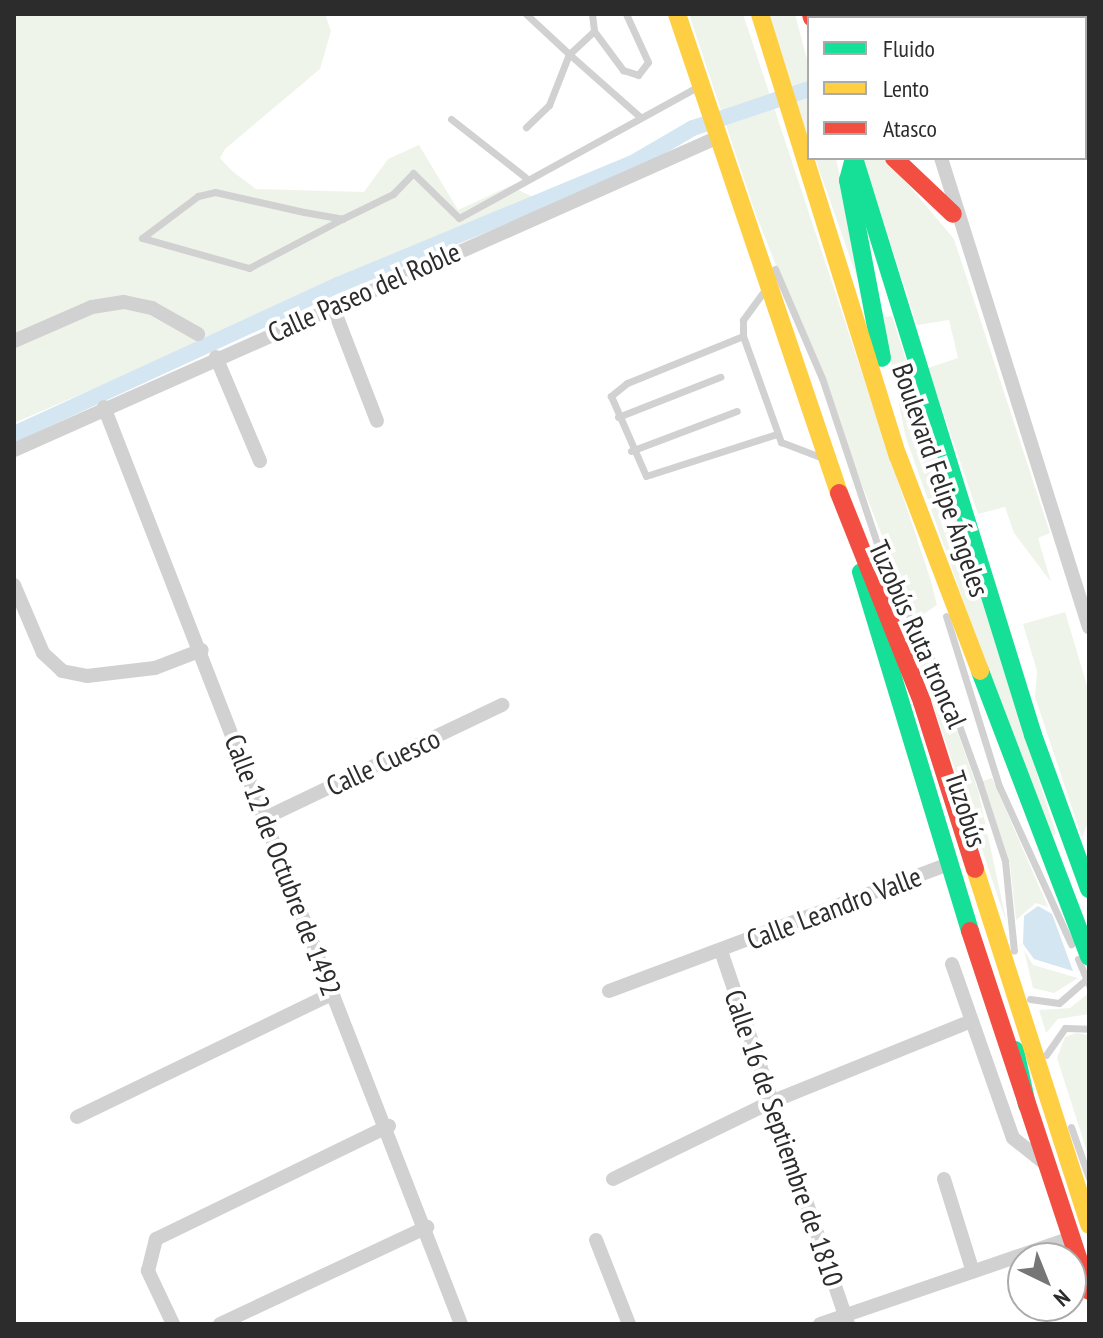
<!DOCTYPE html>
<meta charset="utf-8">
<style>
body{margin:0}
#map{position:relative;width:1103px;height:1338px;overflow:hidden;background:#fff;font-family:"PT Sans Narrow",sans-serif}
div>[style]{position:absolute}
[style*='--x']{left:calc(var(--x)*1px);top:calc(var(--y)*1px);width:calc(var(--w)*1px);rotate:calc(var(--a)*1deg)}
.green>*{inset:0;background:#eff4ea}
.water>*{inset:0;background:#d4e6f2}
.canal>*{height:16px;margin:-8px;padding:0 8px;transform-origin:8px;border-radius:8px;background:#d4e6f2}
.lane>*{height:7px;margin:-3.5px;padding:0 3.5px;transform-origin:3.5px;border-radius:3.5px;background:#d1d1d1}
.street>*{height:14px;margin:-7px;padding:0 7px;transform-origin:7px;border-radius:7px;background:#d1d1d1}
.fast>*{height:18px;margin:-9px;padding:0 9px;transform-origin:9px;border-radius:9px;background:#16e098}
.slow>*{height:18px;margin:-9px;padding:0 9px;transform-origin:9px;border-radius:9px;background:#ffcf43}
.jam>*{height:18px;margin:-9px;padding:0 9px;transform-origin:9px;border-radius:9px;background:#f24e42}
span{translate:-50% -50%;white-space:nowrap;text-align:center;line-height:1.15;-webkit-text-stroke:8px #fff;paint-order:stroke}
.street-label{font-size:28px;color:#2c2c2c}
.frame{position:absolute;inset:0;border:16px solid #2c2c2c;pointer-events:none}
.legend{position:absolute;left:807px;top:16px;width:280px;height:144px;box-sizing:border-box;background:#fff;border:2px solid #ababab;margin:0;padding:10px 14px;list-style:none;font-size:24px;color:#2c2c2c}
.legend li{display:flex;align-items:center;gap:16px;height:40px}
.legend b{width:40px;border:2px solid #ababab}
.north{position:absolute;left:1007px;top:1242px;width:80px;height:80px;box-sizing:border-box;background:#fff;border:2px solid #ababab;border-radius:50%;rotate:137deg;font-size:22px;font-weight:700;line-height:32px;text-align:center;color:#2c2c2c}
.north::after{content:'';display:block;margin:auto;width:28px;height:36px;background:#767676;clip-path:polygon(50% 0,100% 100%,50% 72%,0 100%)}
</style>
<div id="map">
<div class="green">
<i style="clip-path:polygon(14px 14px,325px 14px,331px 31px,320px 69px,225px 149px,220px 158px,232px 171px,256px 189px,364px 192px,388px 159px,419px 145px,458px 210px,510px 186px,535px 198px,14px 423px)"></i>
<i style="clip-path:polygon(689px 14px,743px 14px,931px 581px,937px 605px,915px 620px,755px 212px)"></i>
<i style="clip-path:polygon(767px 14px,795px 14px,809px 67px,809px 141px)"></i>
<i style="clip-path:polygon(815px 158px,836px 158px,866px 303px)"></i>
<i style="clip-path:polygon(863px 158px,886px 158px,954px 239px,1050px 533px,1038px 538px,1051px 582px,1014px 533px,1005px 507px,978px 514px,928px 368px,958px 358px,949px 320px,917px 325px)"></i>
<i style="clip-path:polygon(892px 316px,1056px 834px,1047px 839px,905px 435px,886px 336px,884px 317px)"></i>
<i style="clip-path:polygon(1065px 612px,1089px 692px,1089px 820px,1082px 838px,1035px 697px,1037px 671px,1023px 624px)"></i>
<i style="clip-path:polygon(905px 621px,940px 683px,978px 790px,1007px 924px)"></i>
<i style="clip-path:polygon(992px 778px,1048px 907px,1036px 903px,1016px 920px,1010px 864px,983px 781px)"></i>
<i style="clip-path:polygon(1024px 950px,1033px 965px,1078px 978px,1054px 993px,1033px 988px)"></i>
<i style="clip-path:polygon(1089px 993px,1089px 1014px,1058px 1019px,1046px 1033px,1039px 1010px,1070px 1008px)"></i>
<i style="clip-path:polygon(1076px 1033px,1089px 1035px,1089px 1158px,1057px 1058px,1065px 1037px)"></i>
</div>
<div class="water">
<i style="clip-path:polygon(1038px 906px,1052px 914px,1073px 971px,1034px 959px,1023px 944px,1024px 916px)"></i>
</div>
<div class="canal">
<i style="--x:1063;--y:18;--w:22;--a:-10"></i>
<i style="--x:14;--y:434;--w:357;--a:-24.7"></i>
<i style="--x:338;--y:285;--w:319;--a:-22.5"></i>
<i style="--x:633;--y:163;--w:69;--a:-30.3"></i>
<i style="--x:693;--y:128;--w:122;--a:-18.6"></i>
</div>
<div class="lane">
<i style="--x:526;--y:14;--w:59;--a:42.9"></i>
<i style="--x:569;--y:54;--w:55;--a:111.4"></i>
<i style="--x:549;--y:105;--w:32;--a:136"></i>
<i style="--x:592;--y:14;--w:17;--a:83"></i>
<i style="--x:594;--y:31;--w:49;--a:53.4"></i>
<i style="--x:623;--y:70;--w:16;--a:18"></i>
<i style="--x:638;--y:75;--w:16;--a:-52"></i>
<i style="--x:648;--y:62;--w:53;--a:-114.6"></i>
<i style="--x:594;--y:31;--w:34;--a:137"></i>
<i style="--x:569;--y:54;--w:94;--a:41.5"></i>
<i style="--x:451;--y:119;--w:94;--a:38.1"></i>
<i style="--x:215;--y:192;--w:91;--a:12.7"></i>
<i style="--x:304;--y:212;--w:39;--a:10"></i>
<i style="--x:342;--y:219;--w:105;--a:152.2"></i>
<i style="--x:249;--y:268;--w:111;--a:-164.3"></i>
<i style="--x:142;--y:238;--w:70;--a:-36.9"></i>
<i style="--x:198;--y:196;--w:17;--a:-13"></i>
<i style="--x:342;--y:219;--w:57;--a:-26.1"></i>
<i style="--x:393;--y:194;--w:29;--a:-46"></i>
<i style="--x:413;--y:173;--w:64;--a:44.4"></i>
<i style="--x:459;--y:218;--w:268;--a:-28.8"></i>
<i style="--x:775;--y:269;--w:119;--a:66.7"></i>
<i style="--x:822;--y:378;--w:209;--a:71.6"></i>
<i style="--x:888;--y:576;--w:119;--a:62.4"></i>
<i style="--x:943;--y:681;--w:109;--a:70.2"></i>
<i style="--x:980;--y:784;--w:81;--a:72"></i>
<i style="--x:1005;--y:861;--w:90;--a:84.3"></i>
<i style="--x:764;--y:291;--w:36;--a:126"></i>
<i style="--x:743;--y:320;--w:16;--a:90"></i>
<i style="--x:743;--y:336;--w:113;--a:70.3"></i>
<i style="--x:781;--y:442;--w:40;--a:21"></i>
<i style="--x:743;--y:336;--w:125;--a:157.9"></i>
<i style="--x:627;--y:383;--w:21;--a:141"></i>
<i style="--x:611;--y:396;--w:87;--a:66.4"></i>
<i style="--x:646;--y:476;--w:138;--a:-17.8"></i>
<i style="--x:618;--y:417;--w:110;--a:-21.4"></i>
<i style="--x:631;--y:451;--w:113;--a:-20.7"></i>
<i style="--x:946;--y:616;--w:178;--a:72.7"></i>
<i style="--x:999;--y:786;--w:174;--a:65.5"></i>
<i style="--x:1078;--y:959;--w:28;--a:67"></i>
<i style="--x:1030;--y:999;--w:29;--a:8"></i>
<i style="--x:1059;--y:1003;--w:37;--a:-41"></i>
<i style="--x:1046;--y:1055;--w:33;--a:-55"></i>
<i style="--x:1065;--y:1028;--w:24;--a:2"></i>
<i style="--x:1071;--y:1127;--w:54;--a:70.6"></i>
</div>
<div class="street">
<i style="--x:1085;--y:56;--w:4;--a:-14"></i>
<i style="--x:941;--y:158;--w:492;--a:72.5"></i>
<i style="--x:333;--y:307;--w:122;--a:68.9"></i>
<i style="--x:14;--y:341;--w:85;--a:-23.6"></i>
<i style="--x:92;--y:307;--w:32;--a:-9"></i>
<i style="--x:124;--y:302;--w:29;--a:12"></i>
<i style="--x:152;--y:308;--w:53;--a:29.5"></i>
<i style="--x:216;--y:357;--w:113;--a:67.1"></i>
<i style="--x:104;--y:407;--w:984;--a:68.73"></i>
<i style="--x:14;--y:450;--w:768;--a:-23.96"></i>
<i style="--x:14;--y:585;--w:74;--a:66.9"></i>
<i style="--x:43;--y:653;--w:26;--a:43"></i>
<i style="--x:62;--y:671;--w:25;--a:11"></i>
<i style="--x:87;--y:676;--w:68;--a:-6.7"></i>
<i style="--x:155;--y:668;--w:50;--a:-21"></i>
<i style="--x:265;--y:818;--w:263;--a:-25.5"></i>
<i style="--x:721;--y:951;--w:394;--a:71.2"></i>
<i style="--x:952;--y:964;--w:184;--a:70.7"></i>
<i style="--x:1013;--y:1138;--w:43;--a:38.5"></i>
<i style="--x:609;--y:991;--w:362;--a:-20.5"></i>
<i style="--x:77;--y:1117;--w:283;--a:-25.8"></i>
<i style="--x:613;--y:1179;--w:176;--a:-26"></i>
<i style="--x:771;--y:1102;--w:216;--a:-22"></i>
<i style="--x:944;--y:1179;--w:97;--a:72.7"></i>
<i style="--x:596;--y:1240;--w:90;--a:68.6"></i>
<i style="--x:173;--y:1324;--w:59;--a:-115.3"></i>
<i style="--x:148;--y:1271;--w:33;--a:-76"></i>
<i style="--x:156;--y:1239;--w:259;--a:-25.9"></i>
<i style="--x:220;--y:1324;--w:229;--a:-25.1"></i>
<i style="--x:820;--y:1324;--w:265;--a:-18.9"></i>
</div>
<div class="fast">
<i style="--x:854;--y:158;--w:604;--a:72.76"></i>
<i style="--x:1033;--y:735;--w:164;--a:70"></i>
<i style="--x:854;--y:158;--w:23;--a:105"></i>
<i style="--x:848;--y:180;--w:181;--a:79.2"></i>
<i style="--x:861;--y:572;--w:375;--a:73.1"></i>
<i style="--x:980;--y:671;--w:306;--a:69.1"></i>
<i style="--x:1015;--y:1050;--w:56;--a:77.7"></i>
</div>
<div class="slow">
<i style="--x:677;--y:14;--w:506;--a:71.31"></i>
<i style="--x:760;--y:14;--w:463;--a:72.7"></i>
<i style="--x:898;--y:456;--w:230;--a:69.1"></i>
<i style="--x:975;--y:869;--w:374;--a:72.2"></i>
</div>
<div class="jam">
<i style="--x:811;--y:14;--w:4;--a:76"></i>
<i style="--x:894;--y:158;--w:81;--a:43.5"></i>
<i style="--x:839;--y:493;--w:225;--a:68.3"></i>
<i style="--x:922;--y:702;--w:175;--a:72.4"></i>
<i style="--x:970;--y:931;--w:379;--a:71.7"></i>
</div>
<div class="street-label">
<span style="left:364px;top:292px;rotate:-24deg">Calle Paseo del Roble</span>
<span style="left:941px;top:480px;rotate:71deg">Boulevard Felipe Ángeles</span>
<span style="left:918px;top:634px;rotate:66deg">Tuzobús Ruta troncal</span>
<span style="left:383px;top:762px;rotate:-25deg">Calle Cuesco</span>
<span style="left:966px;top:809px;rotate:72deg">Tuzobús</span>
<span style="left:283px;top:865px;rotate:69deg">Calle 12 de Octubre de 1492</span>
<span style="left:834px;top:908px;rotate:-21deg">Calle Leandro Valle</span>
<span style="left:784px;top:1138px;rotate:71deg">Calle 16 de Septiembre de 1810</span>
</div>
<div class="frame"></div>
<ul class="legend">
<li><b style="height:10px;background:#16e098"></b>Fluido</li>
<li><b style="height:10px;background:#ffcf43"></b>Lento</li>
<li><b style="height:10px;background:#f24e42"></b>Atasco</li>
</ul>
<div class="north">N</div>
</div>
